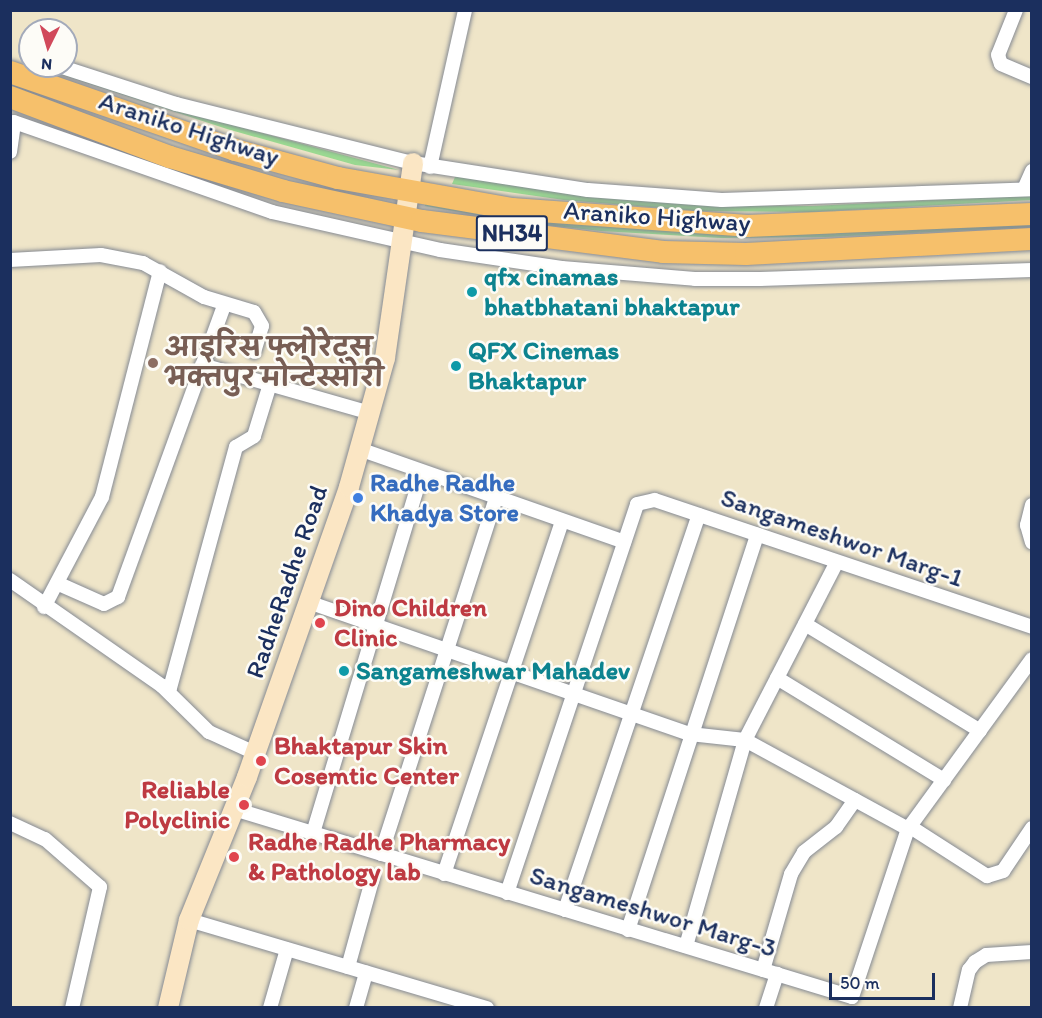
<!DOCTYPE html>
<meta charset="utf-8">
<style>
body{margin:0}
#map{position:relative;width:1042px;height:1018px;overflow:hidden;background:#efe5c8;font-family:Itim,"Playpen Sans Deva",sans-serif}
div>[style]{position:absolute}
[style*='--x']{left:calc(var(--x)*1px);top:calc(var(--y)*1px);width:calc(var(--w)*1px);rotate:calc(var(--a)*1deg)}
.green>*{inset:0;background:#9ada91}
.roads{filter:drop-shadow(0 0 2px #858a93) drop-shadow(0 0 2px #858a93)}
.minor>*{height:14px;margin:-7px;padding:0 7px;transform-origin:7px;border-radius:7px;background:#fff}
.secondary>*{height:20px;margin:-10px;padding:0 10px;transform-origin:10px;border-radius:10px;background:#fbe6c4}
.trunk>*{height:22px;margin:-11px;padding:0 11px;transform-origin:11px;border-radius:11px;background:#f6c06b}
.dots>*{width:16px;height:16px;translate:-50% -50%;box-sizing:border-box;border:3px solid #fdfcf7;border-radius:50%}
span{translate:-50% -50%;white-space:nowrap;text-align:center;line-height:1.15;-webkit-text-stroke:5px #fdfcf7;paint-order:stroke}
.shield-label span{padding:2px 4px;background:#fdfcf7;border:2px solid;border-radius:4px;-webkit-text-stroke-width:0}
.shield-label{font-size:24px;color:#1b2f5e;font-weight:700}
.street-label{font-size:26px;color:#1b2f5e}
.culture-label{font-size:26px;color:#0d838f;font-weight:700}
.left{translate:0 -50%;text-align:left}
.education-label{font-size:26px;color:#785e54;font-weight:700}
.shop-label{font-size:26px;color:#366cbe;font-weight:700}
.health-label{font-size:26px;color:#be3a42;font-weight:700}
.right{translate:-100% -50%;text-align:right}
.frame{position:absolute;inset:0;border:12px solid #1b2f5e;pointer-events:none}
.north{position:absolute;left:18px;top:18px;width:60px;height:60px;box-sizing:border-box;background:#fdfcf7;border:2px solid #a3aaba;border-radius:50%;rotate:185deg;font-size:16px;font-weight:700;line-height:24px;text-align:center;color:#1b2f5e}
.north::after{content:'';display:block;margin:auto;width:21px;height:27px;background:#d1495b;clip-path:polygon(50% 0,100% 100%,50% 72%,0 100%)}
.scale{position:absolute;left:829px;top:973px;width:106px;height:27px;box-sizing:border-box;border:3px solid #1b2f5e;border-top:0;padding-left:8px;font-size:18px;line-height:21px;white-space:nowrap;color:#1b2f5e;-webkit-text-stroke:4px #fdfcf7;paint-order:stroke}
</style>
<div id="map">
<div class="green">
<i style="clip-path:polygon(35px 66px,45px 66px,144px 101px,399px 170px,355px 165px,227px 129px)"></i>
<i style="clip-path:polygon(465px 176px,565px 193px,698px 205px,812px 206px,1031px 195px,1032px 200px,812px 212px,699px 211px,564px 200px,452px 184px,455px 177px)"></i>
<i style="clip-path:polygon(426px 201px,528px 217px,1031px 220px,1032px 227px,826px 237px,721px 238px,601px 231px,510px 221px,425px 206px)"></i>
</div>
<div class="roads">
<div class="minor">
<i style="--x:1016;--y:10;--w:48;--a:111.8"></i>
<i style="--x:998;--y:55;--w:9;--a:72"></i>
<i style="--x:1001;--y:64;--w:34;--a:23"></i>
<i style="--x:59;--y:66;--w:123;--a:18"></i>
<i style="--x:176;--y:104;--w:244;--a:14"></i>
<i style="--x:413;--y:163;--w:177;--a:8.8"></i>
<i style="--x:588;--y:190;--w:134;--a:4.3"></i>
<i style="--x:722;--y:200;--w:310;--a:-2"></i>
<i style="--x:10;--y:152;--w:30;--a:-82"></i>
<i style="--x:14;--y:122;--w:273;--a:19.2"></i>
<i style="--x:272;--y:212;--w:172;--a:12.7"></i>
<i style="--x:440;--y:250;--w:123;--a:8.4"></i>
<i style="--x:562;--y:268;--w:133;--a:4.7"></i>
<i style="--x:695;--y:279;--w:65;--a:0"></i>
<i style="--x:760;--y:279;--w:272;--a:-1.9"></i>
<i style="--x:430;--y:167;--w:161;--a:-77.4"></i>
<i style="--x:1024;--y:189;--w:20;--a:-66"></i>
<i style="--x:10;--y:260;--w:91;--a:-3.1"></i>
<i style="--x:101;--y:255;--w:43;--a:10.8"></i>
<i style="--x:143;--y:263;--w:70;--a:29.1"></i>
<i style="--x:204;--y:297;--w:52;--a:16.7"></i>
<i style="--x:254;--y:312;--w:16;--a:60"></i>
<i style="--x:262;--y:326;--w:27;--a:107"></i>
<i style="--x:202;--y:365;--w:175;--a:15.9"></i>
<i style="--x:359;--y:449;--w:281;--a:19.3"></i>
<i style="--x:1032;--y:505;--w:21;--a:104"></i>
<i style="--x:1027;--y:525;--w:18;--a:74"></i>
<i style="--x:10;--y:580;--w:185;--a:34.9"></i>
<i style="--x:162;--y:686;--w:66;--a:44.4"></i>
<i style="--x:209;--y:732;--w:51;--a:24.5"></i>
<i style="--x:59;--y:584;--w:49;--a:24"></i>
<i style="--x:104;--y:604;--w:16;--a:-27"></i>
<i style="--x:118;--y:597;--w:311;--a:-70"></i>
<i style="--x:311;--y:603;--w:401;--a:19.1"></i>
<i style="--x:690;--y:734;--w:55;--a:6.2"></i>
<i style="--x:745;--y:740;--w:186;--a:28.6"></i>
<i style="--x:44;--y:607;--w:124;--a:-62.2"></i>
<i style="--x:102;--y:497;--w:233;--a:-75.6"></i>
<i style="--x:805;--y:624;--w:205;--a:31.4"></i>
<i style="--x:777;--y:678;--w:196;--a:31.4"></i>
<i style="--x:162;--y:686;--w:8;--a:14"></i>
<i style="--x:170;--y:688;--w:250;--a:-74.7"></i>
<i style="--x:236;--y:447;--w:21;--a:-31"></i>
<i style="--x:254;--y:436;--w:54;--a:-72.9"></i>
<i style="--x:234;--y:809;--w:646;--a:16.92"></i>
<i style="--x:10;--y:823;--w:38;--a:25"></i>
<i style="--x:45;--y:839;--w:73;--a:41.1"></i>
<i style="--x:100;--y:887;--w:124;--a:103"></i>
<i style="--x:909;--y:826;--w:93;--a:32.7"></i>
<i style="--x:987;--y:876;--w:17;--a:-17"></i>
<i style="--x:1003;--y:871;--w:52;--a:-56"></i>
<i style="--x:313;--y:833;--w:377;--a:-73.2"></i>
<i style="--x:381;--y:854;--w:374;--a:-72.1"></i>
<i style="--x:444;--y:874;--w:371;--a:-71.5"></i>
<i style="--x:507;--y:893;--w:410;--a:-71.5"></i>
<i style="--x:637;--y:504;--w:18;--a:-13"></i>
<i style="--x:655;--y:500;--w:398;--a:18.6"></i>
<i style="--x:565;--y:910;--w:417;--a:-71.3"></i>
<i style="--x:189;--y:920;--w:311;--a:16.5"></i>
<i style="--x:628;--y:930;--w:416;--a:-71.9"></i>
<i style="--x:686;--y:946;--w:214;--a:-74"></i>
<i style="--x:745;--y:740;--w:200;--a:-62.7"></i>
<i style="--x:348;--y:967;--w:93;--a:-74.5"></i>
<i style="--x:763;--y:970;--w:100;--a:-73.7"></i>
<i style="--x:791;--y:874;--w:26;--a:-59"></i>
<i style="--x:804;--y:852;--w:41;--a:-38"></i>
<i style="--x:836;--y:827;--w:33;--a:-55"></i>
<i style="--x:852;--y:997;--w:177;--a:-71.6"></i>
<i style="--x:908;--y:829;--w:210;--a:-53.9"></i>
<i style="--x:270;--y:1008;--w:61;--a:-73.9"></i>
<i style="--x:356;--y:1008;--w:37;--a:-74"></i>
<i style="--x:766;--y:1008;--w:36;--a:-72"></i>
<i style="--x:960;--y:1008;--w:39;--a:-77"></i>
<i style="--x:969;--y:970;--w:10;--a:-53"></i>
<i style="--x:975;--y:962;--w:13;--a:-32"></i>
<i style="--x:986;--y:955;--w:46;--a:-3.7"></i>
</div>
<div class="secondary">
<i style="--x:168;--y:1008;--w:90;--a:-76.6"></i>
<i style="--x:189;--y:920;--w:154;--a:-67.9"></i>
<i style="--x:247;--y:777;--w:307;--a:-70.6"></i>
<i style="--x:349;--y:487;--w:134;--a:-74.4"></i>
<i style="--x:385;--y:358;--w:197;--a:-81.8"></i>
</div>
<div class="trunk">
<i style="--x:10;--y:72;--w:238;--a:19.1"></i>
<i style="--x:235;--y:150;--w:107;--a:15.2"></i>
<i style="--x:338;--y:178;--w:177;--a:10.1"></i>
<i style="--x:512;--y:209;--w:236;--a:4.1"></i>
<i style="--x:747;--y:226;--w:285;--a:-2.4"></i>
<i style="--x:10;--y:97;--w:171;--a:20.6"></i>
<i style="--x:170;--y:157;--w:118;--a:16.7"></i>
<i style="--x:283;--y:191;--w:142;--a:12.2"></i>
<i style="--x:422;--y:221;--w:243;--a:7.3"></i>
<i style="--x:663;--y:252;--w:83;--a:1.4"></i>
<i style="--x:746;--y:254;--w:286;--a:-3"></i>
</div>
</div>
<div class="dots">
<i style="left:472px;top:292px;background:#0f9aa8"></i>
<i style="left:153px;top:363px;background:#8d6e63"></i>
<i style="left:456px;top:366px;background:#0f9aa8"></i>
<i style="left:358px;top:498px;background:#3f7fe0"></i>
<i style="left:320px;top:623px;background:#e0444e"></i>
<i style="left:344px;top:671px;background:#0f9aa8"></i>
<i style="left:261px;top:761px;background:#e0444e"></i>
<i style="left:244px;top:805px;background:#e0444e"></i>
<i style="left:234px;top:857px;background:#e0444e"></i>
</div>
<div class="shield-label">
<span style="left:512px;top:233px">NH34</span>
</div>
<div class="street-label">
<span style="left:189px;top:129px;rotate:18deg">Araniko Highway</span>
<span style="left:657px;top:217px;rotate:4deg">Araniko Highway</span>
<span style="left:842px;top:538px;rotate:19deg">Sangameshwor Marg-1</span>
<span style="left:287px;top:582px;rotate:-71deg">RadheRadhe Road</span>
<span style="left:653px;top:912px;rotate:17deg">Sangameshwor Marg-3</span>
</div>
<div class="culture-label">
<span class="left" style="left:484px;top:292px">qfx cinamas<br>bhatbhatani bhaktapur</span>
<span class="left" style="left:468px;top:366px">QFX Cinemas<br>Bhaktapur</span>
<span class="left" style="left:356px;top:671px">Sangameshwar Mahadev</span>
</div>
<div class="education-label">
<span class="left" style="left:165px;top:363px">आइरिस फ्लोरेट्स<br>भक्तपुर मोन्टेस्सोरी</span>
</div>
<div class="shop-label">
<span class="left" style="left:370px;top:498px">Radhe Radhe<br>Khadya Store</span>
</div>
<div class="health-label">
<span class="left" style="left:334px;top:623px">Dino Children<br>Clinic</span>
<span class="left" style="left:274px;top:761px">Bhaktapur Skin<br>Cosemtic Center</span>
<span class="right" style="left:230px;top:805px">Reliable<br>Polyclinic</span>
<span class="left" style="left:248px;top:857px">Radhe Radhe Pharmacy<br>&amp; Pathology lab</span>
</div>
<div class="frame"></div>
<div class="north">N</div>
<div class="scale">50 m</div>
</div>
